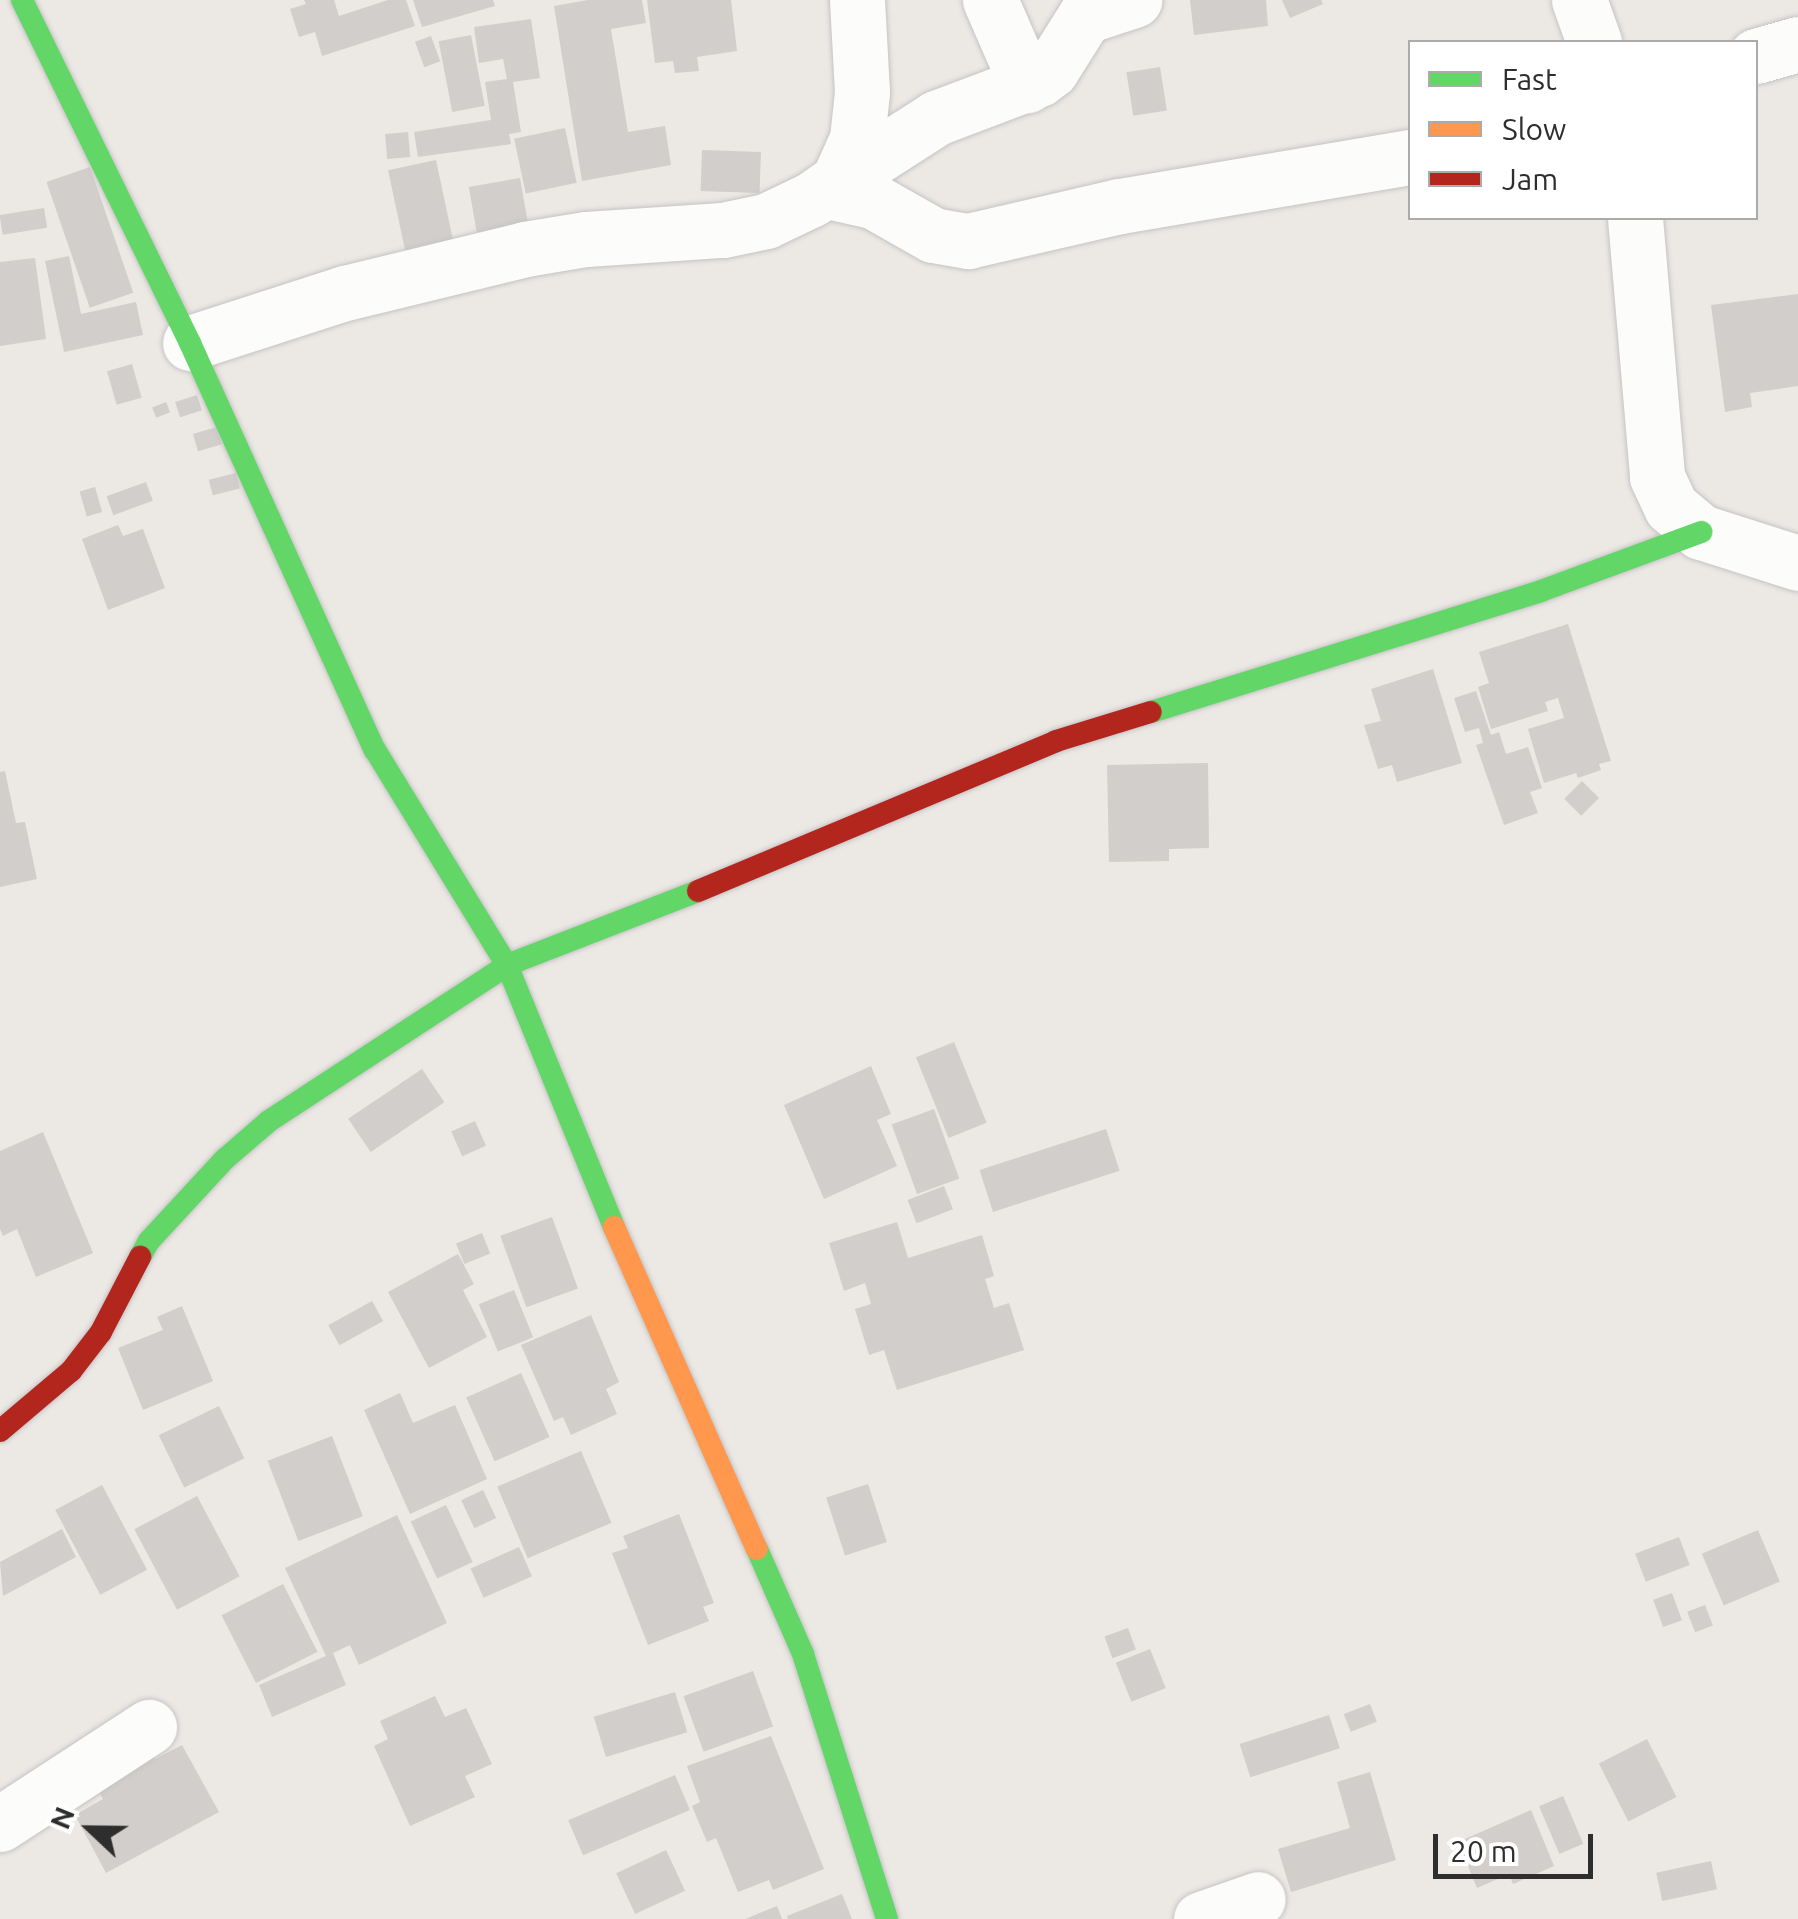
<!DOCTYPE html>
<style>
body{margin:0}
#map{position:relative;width:1798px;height:1919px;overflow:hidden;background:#ece8e4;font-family:Ubuntu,sans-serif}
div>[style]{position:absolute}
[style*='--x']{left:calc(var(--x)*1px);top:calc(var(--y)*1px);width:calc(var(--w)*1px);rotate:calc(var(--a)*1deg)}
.building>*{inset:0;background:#d1cecb;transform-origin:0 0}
.roads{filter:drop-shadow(0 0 2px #c5c4c5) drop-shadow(0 0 2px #c5c4c5)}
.street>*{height:55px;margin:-27.5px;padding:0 27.5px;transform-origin:27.5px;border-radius:27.5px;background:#fcfcfb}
.fast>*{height:22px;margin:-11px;padding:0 11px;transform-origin:11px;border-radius:11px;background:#63d668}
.slow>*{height:22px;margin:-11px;padding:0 11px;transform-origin:11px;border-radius:11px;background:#ff974d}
.jam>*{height:22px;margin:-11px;padding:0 11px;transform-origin:11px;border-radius:11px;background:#b3261e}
span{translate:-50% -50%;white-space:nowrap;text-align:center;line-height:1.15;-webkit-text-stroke:8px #fff;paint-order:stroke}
.legend{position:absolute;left:1408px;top:40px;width:350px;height:180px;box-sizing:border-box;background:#fff;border:2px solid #ababab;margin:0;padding:12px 18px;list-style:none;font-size:30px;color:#2e2e2e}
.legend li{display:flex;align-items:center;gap:20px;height:50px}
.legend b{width:50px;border:2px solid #ababab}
.north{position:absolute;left:40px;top:1779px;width:100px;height:100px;-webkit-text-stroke:8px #fff;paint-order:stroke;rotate:292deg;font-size:28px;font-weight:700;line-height:40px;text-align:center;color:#2e2e2e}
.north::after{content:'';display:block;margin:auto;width:35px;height:45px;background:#2e2e2e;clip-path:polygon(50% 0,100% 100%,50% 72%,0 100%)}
.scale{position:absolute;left:1433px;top:1834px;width:160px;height:45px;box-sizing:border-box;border:5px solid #2e2e2e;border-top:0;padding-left:12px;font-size:30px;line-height:35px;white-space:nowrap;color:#2e2e2e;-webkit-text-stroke:8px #fff;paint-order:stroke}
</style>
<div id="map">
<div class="building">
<i style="clip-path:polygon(304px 0,334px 0,339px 16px,388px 0,406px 0,415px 26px,322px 56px,315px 32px,299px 37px,290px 9px,306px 4px)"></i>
<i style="clip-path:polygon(413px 0,493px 0,495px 6px,422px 27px)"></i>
<i style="clip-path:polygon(588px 0,642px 0,646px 23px,611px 29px,628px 132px,665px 126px,671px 165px,582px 181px,554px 6px)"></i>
<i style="clip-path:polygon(647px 0,731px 0,737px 51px,697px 57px,699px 71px,675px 73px,673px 61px,655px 63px)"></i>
<i style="clip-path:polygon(1190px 0,1266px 0,1268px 26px,1194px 35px)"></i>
<i style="clip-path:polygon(1282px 0,1321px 0,1323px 4px,1290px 18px)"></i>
<i style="clip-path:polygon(531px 19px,540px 78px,513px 82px,521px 132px,509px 134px,511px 144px,418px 157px,414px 132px,491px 120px,485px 82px,507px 79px,503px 59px,479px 63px,474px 27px)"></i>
<i style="left:471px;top:35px;width:72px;height:33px;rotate:79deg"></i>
<i style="left:431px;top:36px;width:27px;height:17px;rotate:70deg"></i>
<i style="left:1160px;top:67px;width:44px;height:34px;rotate:81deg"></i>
<i style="left:565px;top:128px;width:56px;height:52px;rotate:78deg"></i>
<i style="left:408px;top:132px;width:25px;height:23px;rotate:85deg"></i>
<i style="left:702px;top:150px;width:59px;height:41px;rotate:2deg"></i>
<i style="left:436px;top:160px;width:85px;height:49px;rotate:78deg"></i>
<i style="left:90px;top:167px;width:133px;height:46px;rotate:71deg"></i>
<i style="left:520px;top:178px;width:46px;height:52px;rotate:80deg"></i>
<i style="left:44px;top:208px;width:20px;height:45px;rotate:81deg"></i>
<i style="clip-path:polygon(69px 256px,81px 314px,136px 302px,143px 335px,64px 352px,45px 261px)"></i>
<i style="clip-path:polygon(35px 258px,46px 339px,0 346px,0 262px)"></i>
<i style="clip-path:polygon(1798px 294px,1798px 386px,1750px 393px,1752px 407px,1725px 412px,1711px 305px)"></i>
<i style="left:132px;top:364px;width:35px;height:26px;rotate:74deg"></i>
<i style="left:197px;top:395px;width:16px;height:23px;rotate:72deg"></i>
<i style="left:166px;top:402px;width:11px;height:15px;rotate:68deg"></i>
<i style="left:217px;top:427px;width:18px;height:25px;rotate:74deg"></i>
<i style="left:236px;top:473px;width:16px;height:28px;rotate:76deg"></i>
<i style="left:146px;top:482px;width:20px;height:42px;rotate:70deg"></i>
<i style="left:95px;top:487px;width:26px;height:16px;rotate:74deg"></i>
<i style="clip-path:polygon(118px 525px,123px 536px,143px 529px,165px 588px,108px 610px,82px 539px)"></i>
<i style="clip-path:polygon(1568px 624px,1611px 761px,1599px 764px,1601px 770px,1578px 778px,1576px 773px,1544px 783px,1528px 729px,1564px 718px,1558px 698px,1545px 702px,1548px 711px,1491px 729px,1478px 687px,1489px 683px,1479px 652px)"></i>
<i style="clip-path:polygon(1433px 669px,1462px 763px,1397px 782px,1392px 765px,1378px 769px,1364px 725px,1381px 721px,1371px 689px)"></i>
<i style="clip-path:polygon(1476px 691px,1491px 735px,1499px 732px,1506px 754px,1528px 747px,1542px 788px,1530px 792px,1538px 813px,1504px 825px,1476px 745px,1483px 743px,1479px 728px,1465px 732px,1454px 698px)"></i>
<i style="clip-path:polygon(1208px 763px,1209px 848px,1169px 849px,1169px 861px,1109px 862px,1107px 765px)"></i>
<i style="clip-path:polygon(5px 771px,16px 823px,25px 822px,37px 879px,0 887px,0 772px)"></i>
<i style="left:1582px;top:781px;width:24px;height:25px;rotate:45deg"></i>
<i style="left:954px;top:1042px;width:87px;height:41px;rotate:68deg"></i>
<i style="clip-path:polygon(871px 1066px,891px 1114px,877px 1120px,897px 1166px,824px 1199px,784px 1105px)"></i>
<i style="left:422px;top:1069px;width:40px;height:89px;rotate:56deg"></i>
<i style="left:934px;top:1109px;width:74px;height:45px;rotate:70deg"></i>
<i style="left:475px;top:1121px;width:27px;height:26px;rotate:66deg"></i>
<i style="left:1106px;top:1129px;width:44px;height:133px;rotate:72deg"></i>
<i style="clip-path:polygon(43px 1132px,93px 1253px,36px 1277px,17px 1229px,3px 1236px,0 1229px,0 1151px)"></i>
<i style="left:944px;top:1186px;width:25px;height:39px;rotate:69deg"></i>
<i style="left:552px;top:1217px;width:76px;height:55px;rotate:70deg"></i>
<i style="clip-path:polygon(897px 1222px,908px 1258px,982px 1235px,994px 1276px,985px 1279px,994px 1308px,1009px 1303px,1024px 1350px,897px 1390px,884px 1350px,869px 1355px,855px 1309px,871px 1304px,865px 1283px,844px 1291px,829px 1243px)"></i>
<i style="left:482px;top:1233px;width:22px;height:28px;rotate:68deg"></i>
<i style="clip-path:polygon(458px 1254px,474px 1284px,463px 1290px,487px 1337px,429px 1368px,388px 1292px)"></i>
<i style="left:514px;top:1290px;width:51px;height:38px;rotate:68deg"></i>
<i style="left:372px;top:1301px;width:23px;height:50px;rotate:61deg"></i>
<i style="clip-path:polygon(182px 1306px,213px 1381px,143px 1410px,118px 1348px,163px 1330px,157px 1317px)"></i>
<i style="clip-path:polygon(591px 1315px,619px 1382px,606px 1389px,617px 1414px,571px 1435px,563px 1417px,554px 1421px,521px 1345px)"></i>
<i style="left:521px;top:1373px;width:70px;height:60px;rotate:66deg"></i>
<i style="clip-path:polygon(400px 1393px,413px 1423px,455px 1405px,487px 1479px,410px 1514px,364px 1410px)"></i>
<i style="left:219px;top:1406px;width:58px;height:67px;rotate:64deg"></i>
<i style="left:332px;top:1436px;width:86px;height:69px;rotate:69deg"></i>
<i style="left:581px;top:1451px;width:78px;height:91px;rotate:67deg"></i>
<i style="left:868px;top:1484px;width:61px;height:44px;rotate:72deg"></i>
<i style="left:102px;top:1485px;width:96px;height:53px;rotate:62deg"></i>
<i style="left:483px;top:1490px;width:31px;height:24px;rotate:65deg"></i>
<i style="left:197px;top:1496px;width:91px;height:71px;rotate:62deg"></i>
<i style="left:446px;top:1505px;width:63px;height:39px;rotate:65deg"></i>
<i style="clip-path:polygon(679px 1514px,714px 1603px,703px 1607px,709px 1621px,648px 1645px,612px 1553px,628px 1548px,623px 1536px)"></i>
<i style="clip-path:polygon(397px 1515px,447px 1623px,359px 1665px,350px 1645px,333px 1653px,346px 1685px,272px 1717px,259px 1685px,326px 1656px,285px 1568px)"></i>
<i style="clip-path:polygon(62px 1529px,76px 1557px,3px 1596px,0 1562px)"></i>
<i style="left:1758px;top:1530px;width:56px;height:61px;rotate:67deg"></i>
<i style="left:1679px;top:1537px;width:30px;height:47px;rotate:69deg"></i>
<i style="left:519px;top:1547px;width:32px;height:53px;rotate:66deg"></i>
<i style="left:283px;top:1584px;width:76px;height:69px;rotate:63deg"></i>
<i style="left:1672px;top:1593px;width:29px;height:20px;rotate:70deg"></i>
<i style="left:1705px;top:1605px;width:22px;height:19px;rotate:69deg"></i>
<i style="left:1128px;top:1628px;width:23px;height:25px;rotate:70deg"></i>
<i style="left:1150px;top:1649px;width:42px;height:37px;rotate:68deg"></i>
<i style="left:753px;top:1671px;width:59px;height:74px;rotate:70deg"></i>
<i style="left:675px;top:1692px;width:42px;height:85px;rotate:73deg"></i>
<i style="clip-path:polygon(435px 1696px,445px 1717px,466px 1708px,492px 1764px,465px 1776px,475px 1797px,410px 1826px,374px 1746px,388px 1739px,380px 1721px)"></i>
<i style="left:1370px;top:1704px;width:19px;height:28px;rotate:69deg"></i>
<i style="left:1329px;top:1715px;width:35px;height:94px;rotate:72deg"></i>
<i style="clip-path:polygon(771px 1736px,824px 1869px,773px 1890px,769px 1880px,738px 1892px,716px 1838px,707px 1842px,692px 1806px,700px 1802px,687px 1766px)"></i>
<i style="left:1647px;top:1739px;width:65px;height:54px;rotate:63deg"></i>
<i style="clip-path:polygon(148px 1744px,155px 1759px,182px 1745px,219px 1812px,106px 1873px,75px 1815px,103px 1799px,90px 1776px)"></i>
<i style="clip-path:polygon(1370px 1772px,1396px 1860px,1291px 1892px,1278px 1849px,1350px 1828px,1337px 1782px)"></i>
<i style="left:675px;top:1775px;width:38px;height:116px;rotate:67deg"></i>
<i style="left:1563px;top:1796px;width:52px;height:26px;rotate:67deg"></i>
<i style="clip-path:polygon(1531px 1810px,1554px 1866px,1513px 1884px,1509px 1874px,1477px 1888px,1458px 1842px)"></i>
<i style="left:666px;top:1850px;width:45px;height:55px;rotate:65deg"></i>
<i style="left:1711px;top:1861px;width:29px;height:56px;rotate:78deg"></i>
<i style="clip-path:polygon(842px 1894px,852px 1919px,788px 1919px,787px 1916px)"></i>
<i style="clip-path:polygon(777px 1906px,782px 1919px,745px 1919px)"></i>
</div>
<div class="roads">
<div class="street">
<i style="--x:990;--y:0;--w:93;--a:66.5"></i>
<i style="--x:1579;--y:0;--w:45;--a:70.3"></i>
<i style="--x:1756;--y:56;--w:44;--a:-15.9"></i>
<i style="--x:838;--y:181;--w:117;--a:-32.7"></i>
<i style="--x:936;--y:118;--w:110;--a:-20.7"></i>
<i style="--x:1039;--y:79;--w:15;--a:-37"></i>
<i style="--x:1051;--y:70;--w:64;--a:-57.8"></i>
<i style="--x:1085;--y:16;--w:52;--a:-18.1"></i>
<i style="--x:827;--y:191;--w:47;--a:12.3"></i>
<i style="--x:873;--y:201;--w:69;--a:29.5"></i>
<i style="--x:933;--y:235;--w:36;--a:10"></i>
<i style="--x:968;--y:241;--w:156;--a:-13"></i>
<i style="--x:1120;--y:206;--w:294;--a:-9.6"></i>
<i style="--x:1635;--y:218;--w:260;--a:85.1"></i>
<i style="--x:1657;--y:477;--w:33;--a:65"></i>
<i style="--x:1671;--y:507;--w:39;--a:40"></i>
<i style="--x:1701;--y:532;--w:102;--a:17.7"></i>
<i style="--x:190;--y:343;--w:163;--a:-17.9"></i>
<i style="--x:345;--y:293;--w:185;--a:-13.7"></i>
<i style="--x:525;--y:249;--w:62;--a:-9.3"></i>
<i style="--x:586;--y:239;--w:137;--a:-3.8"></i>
<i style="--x:723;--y:230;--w:44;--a:-11.8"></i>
<i style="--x:766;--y:221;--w:51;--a:-25.6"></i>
<i style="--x:812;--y:199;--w:32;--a:-35"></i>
<i style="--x:838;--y:181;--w:46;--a:-65.7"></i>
<i style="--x:857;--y:139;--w:47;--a:-83.9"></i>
<i style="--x:862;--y:92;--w:92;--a:-93.1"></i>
<i style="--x:0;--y:1824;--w:178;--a:-33.1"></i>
<i style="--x:1201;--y:1919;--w:60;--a:-19.3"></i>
</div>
<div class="fast">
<i style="--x:22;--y:0;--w:382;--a:63.9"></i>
<i style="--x:190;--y:343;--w:447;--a:65.6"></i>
<i style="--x:375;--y:750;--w:252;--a:58.5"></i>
<i style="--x:507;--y:965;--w:283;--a:67.8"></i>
<i style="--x:1151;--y:712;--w:408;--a:-17.2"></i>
<i style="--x:1541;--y:591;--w:171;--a:-20.2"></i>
<i style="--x:140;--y:1257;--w:18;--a:-61"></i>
<i style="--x:149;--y:1241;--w:112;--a:-47.2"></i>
<i style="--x:225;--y:1159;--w:58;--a:-40.8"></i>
<i style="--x:269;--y:1121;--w:285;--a:-33.2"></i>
<i style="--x:507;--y:965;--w:205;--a:-21.2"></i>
<i style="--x:757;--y:1549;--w:115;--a:66.3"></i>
<i style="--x:803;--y:1654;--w:278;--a:72.4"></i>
</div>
<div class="slow">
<i style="--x:614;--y:1227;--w:352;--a:66.1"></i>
</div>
<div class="jam">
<i style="--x:698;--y:891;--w:388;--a:-22.7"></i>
<i style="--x:1056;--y:741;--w:99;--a:-17"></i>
<i style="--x:0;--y:1431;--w:93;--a:-40.2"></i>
<i style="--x:71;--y:1371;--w:49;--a:-52.4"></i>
<i style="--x:101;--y:1332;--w:85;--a:-62.5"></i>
</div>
</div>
<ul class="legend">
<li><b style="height:12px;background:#63d668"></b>Fast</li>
<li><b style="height:12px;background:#ff974d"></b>Slow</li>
<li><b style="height:12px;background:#b3261e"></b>Jam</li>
</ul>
<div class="north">N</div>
<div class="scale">20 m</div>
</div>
